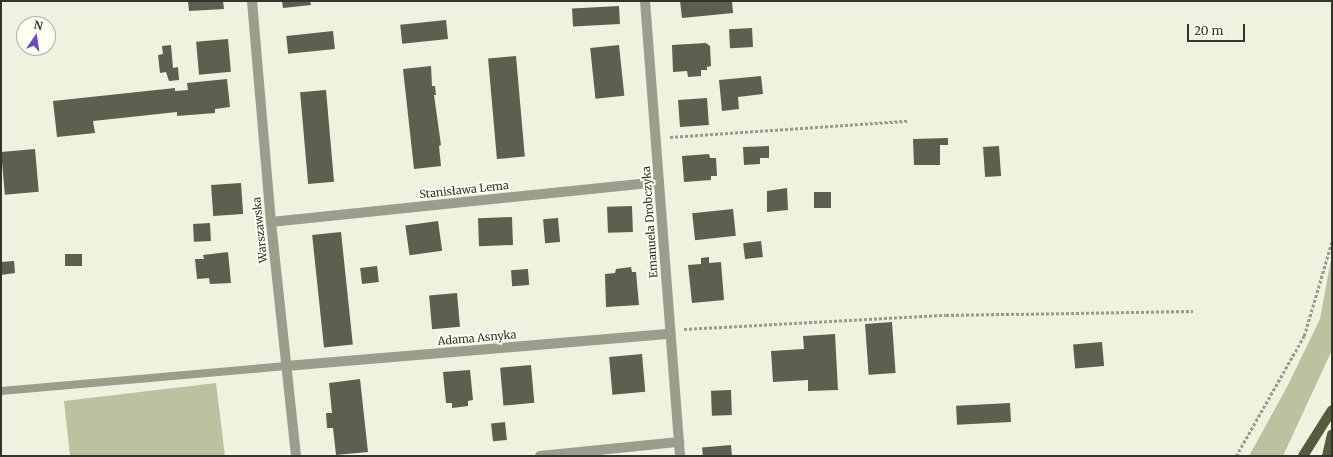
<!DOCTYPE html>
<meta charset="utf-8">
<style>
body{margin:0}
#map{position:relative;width:1333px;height:457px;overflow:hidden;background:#eff2df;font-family:Merriweather,serif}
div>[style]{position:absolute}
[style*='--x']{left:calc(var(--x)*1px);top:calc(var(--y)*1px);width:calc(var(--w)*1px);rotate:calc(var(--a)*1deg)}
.green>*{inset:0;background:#bcc19f}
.building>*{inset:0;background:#5d5f4f;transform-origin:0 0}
.path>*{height:2.5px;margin-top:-1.25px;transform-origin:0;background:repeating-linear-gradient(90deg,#989b8d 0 3px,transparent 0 5px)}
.service>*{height:8px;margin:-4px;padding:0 4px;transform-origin:4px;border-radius:4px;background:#9b9e8c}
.minor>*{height:10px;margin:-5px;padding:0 5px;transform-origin:5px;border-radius:5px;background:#9b9e8c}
.primary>*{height:10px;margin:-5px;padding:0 5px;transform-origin:5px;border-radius:5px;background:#575b3a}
span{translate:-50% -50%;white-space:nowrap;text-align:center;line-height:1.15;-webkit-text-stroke:4px #fdfff3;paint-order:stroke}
.street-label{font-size:11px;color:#33352d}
.frame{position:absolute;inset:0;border:2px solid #33352d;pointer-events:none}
.north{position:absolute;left:16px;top:16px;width:40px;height:40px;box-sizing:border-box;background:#fdfff3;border:1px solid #acaea4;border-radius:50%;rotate:13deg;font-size:11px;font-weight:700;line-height:16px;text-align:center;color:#33352d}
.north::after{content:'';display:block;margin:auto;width:14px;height:18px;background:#7149c2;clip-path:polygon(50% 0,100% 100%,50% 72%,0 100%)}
.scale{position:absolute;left:1187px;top:24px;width:58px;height:18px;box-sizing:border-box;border:2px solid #33352d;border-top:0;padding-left:5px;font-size:12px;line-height:14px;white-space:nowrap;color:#33352d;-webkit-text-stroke:3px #fdfff3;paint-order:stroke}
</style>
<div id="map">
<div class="green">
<i style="clip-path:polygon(1332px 254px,1332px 350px,1283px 456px,1249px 456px,1288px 385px,1320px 319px)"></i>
<i style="clip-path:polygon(216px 383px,225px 456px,70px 456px,64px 401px)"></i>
</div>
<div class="building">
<i style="clip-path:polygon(188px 1px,223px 1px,224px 9px,189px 11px)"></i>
<i style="clip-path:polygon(282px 1px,310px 1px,311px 5px,283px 8px)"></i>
<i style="clip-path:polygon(680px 1px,732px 1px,733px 13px,682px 18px)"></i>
<i style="left:619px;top:6px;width:18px;height:47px;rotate:87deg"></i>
<i style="left:446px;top:20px;width:19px;height:46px;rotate:84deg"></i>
<i style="left:752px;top:28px;width:19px;height:23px;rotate:87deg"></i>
<i style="left:333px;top:31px;width:18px;height:47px;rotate:84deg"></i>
<i style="left:228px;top:39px;width:33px;height:32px;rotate:85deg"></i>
<i style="clip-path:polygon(706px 43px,710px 46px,711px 66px,707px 67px,707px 70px,701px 70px,701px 76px,688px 77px,687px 71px,673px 72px,672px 45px)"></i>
<i style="clip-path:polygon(171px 45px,173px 68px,178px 67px,179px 80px,169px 81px,166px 72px,160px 73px,158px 55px,163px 54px,162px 46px)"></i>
<i style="left:619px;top:45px;width:51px;height:29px;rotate:84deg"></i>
<i style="left:516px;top:56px;width:101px;height:28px;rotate:85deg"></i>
<i style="clip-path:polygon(431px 66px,432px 86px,435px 86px,436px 95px,434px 95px,441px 145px,439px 146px,441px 166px,414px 169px,403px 69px)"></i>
<i style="clip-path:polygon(761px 76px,763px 94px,738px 97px,739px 109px,722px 111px,719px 80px)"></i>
<i style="clip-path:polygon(227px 79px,230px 107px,215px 109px,215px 113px,177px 116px,177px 112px,93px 121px,95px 133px,57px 137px,53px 101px,175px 88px,175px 91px,188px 90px,187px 83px)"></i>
<i style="left:326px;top:90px;width:92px;height:26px;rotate:85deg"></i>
<i style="left:707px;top:98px;width:27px;height:29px;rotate:86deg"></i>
<i style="clip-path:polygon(948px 138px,948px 145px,940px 145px,940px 165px,914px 165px,913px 139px)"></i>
<i style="clip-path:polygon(769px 146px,769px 158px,760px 158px,760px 164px,744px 165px,743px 147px)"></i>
<i style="left:999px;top:146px;width:30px;height:16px;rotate:86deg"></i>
<i style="left:35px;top:149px;width:43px;height:34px;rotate:85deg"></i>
<i style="clip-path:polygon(709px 154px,710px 158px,716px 158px,717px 176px,711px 176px,711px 180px,684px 182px,682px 156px)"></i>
<i style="left:241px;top:183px;width:31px;height:30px;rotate:86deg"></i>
<i style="clip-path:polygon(787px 188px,788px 210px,767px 212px,767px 191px)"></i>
<i style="left:814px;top:192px;width:17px;height:16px"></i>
<i style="left:632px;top:206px;width:26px;height:25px;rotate:88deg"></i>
<i style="left:733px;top:209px;width:27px;height:41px;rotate:84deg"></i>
<i style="left:512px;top:217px;width:28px;height:34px;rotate:88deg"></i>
<i style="left:558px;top:218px;width:24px;height:15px;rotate:85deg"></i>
<i style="left:438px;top:221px;width:30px;height:33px;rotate:82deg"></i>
<i style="left:210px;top:223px;width:18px;height:17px;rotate:87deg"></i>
<i style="left:341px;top:232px;width:113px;height:29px;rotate:84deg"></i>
<i style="left:761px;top:241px;width:16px;height:18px;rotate:83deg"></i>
<i style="clip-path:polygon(228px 252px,231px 283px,210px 284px,209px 278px,197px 279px,195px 259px,204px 259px,203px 255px)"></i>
<i style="left:65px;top:254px;width:17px;height:12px"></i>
<i style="clip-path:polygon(709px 257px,709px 263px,721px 262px,724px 300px,692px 303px,688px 265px,701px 264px,701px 258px)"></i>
<i style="clip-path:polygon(14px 261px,15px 273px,1px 275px,1px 262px)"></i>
<i style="left:377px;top:266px;width:16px;height:17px;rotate:83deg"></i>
<i style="clip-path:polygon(631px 267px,632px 272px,636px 272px,639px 305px,606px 307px,605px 274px,615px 273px,616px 269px)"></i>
<i style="left:528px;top:269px;width:16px;height:17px;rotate:86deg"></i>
<i style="left:457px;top:293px;width:34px;height:28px;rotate:85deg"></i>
<i style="left:892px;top:322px;width:51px;height:27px;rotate:86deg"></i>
<i style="clip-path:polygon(835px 334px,838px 390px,808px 391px,808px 380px,773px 382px,771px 351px,804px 349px,803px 336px)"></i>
<i style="left:1102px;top:342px;width:24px;height:29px;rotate:85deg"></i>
<i style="left:642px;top:354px;width:38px;height:33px;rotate:85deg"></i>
<i style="left:531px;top:365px;width:38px;height:31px;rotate:85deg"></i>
<i style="clip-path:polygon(470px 370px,473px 400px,468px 401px,468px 406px,452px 408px,452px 403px,446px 403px,443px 372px)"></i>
<i style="clip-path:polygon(360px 379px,368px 452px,336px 455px,333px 428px,327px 428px,326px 413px,332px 413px,329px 383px)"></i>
<i style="left:731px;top:390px;width:25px;height:20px;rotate:88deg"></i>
<i style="left:1010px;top:403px;width:19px;height:54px;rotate:87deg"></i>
<i style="left:505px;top:422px;width:18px;height:14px;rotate:84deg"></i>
<i style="left:731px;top:445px;width:11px;height:29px;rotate:85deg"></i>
</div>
<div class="path">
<i style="--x:670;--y:137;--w:238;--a:-3.9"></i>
<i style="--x:684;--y:329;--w:262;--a:-3.1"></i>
<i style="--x:946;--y:315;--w:247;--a:-0.9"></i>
<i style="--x:1236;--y:456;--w:138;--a:-60.5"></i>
<i style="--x:1304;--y:336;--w:99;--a:-73.6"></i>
</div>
<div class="service">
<i style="--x:1;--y:391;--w:286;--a:-5"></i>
</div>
<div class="minor">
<i style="--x:252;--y:1;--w:222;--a:85.1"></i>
<i style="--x:271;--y:222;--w:235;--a:83.9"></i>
<i style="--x:645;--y:1;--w:456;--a:85.6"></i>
<i style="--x:271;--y:222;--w:390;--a:-5.9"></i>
<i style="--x:286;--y:366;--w:385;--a:-4.8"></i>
<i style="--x:540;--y:456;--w:140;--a:-5.8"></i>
</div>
<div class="primary">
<i style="--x:1303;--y:456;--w:54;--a:-57.8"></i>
<i style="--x:1327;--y:456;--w:22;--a:-77"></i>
</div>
<div class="street-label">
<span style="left:464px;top:190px;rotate:-6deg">Stanisława Lema</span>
<span style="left:650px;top:222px;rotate:-94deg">Emanuela Drobczyka</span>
<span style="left:260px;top:230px;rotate:-96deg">Warszawska</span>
<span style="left:477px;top:338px;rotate:-5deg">Adama Asnyka</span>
</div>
<div class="frame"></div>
<div class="north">N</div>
<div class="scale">20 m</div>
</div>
